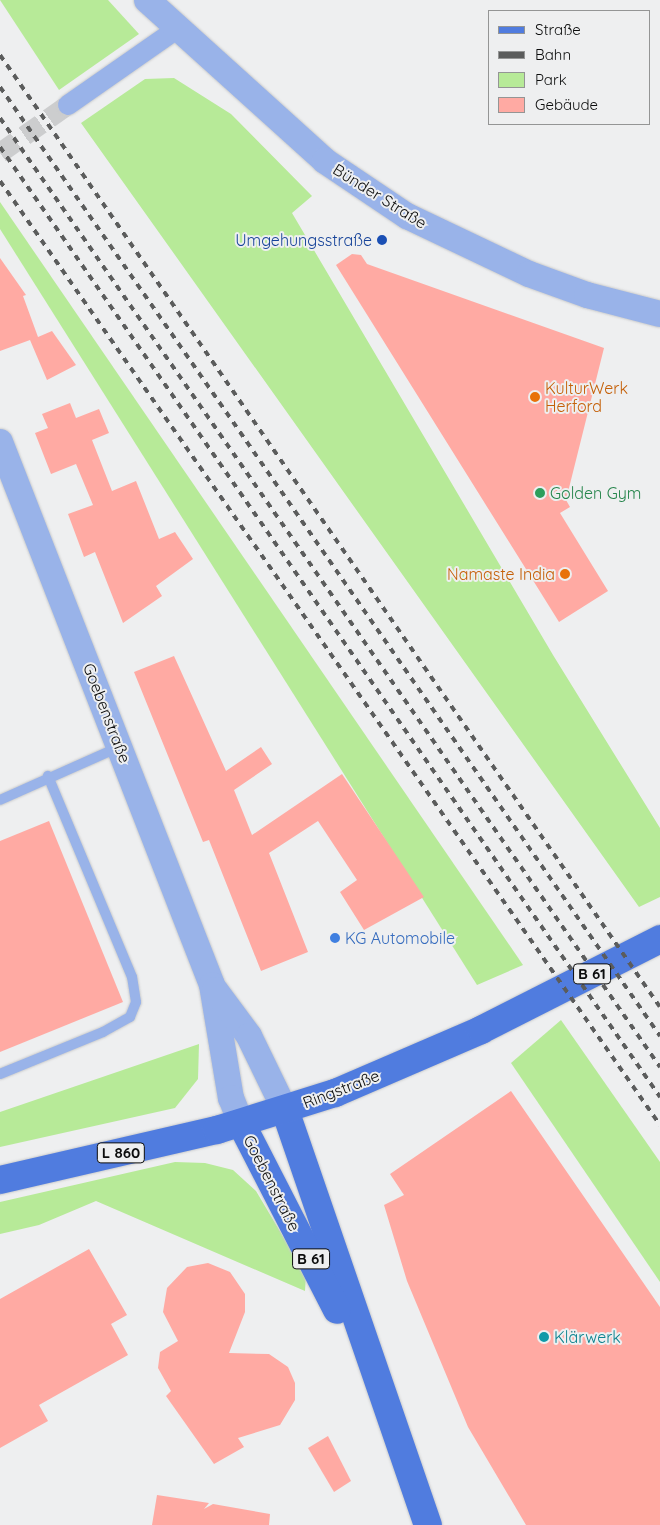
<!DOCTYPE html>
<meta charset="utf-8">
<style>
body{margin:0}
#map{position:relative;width:660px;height:1525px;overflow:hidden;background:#eeeff0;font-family:Quicksand,sans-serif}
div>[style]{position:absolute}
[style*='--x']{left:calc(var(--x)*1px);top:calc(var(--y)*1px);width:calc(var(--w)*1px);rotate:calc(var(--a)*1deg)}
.green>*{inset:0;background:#b7ea98}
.building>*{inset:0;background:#ffaaa3}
.minor-tunnel>*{height:20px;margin-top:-10px;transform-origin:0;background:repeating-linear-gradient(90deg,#cccdce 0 20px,transparent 0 30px)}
.roads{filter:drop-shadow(0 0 1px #cacbcc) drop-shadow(0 0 1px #cacbcc)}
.service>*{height:10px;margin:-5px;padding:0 5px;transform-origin:5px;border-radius:5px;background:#99b3e9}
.minor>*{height:20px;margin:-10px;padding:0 10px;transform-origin:10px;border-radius:10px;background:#99b3e9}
.tertiary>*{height:26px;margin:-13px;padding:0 13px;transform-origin:13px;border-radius:13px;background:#99b3e9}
.primary>*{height:28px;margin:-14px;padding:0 14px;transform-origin:14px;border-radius:14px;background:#507cdf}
.rail>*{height:4px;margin-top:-2px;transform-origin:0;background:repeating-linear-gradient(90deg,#5b5c5c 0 6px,transparent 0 12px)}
.dots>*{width:14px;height:14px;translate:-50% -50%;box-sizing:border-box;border:2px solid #eeeff0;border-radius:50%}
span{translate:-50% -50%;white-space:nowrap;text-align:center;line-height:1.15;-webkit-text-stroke:4px #eeeff0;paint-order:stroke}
.shield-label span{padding:1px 4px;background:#eeeff0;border:1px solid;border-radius:4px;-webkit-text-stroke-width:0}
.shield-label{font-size:15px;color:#0c0d0d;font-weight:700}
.street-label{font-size:16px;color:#0c0d0d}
.transit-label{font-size:16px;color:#164399}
.right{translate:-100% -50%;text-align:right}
.food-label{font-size:16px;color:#c56008}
.left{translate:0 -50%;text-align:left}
.leisure-label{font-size:16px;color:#27864d}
.shop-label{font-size:16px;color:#366cbe}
.culture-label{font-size:16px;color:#0d838f}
.legend{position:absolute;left:488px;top:10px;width:162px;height:115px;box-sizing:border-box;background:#eeeff0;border:1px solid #949595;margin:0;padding:6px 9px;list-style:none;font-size:15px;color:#0c0d0d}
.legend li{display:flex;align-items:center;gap:10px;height:25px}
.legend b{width:25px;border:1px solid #949595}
</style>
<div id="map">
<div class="green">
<i style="clip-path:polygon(0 0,108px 0,139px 34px,59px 90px)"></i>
<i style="clip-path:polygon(174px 78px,231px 114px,312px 196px,292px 213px,553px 655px,660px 828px,660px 897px,639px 907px,81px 123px,145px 79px)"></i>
<i style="clip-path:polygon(0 202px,523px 965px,477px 985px,0 229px)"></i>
<i style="clip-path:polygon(561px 1020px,660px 1162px,660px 1282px,511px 1063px)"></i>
<i style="clip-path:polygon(199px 1044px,198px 1079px,175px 1108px,0 1147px,0 1112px)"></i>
<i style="clip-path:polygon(175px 1162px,205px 1163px,233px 1170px,256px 1191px,306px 1275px,305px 1291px,96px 1201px,39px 1225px,0 1234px,0 1202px)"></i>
</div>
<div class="building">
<i style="clip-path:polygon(352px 254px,361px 255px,367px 264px,604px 348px,566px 500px,570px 507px,560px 513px,608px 591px,559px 622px,336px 265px)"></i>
<i style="clip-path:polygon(0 258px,26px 295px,23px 296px,38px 337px,52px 331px,76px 365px,47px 380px,30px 340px,0 351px)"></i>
<i style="clip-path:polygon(70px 403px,76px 418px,99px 409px,109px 433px,92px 440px,112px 491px,136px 481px,159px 539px,175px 532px,193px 559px,156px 586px,162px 596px,123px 623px,95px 552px,84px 557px,68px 514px,93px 505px,76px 464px,51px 474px,35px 433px,48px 428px,42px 414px)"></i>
<i style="clip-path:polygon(174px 656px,226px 771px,261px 747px,272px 764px,234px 790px,252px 835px,342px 774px,424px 897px,364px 930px,340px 892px,357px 880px,318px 821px,269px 853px,308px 952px,261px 971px,209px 840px,203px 842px,134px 672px)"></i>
<i style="clip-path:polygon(49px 821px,123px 1002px,0 1052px,0 841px)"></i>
<i style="clip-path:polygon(511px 1091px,660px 1307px,660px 1525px,526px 1525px,468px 1427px,407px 1281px,384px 1205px,404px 1195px,390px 1174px)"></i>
<i style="clip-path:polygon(89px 1249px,127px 1315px,111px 1324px,128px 1355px,39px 1405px,48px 1421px,0 1448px,0 1299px)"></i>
<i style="clip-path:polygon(208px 1263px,230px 1272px,245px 1294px,245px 1312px,229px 1353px,269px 1354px,288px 1367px,295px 1383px,295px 1400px,280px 1425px,238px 1438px,244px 1447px,214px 1464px,166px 1396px,171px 1391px,158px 1368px,160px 1352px,178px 1341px,163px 1312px,167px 1288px,187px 1267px)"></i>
<i style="clip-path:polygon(328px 1436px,351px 1481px,334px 1492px,308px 1448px)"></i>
<i style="clip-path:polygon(157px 1495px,209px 1503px,204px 1509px,213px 1504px,270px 1514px,269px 1525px,152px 1525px)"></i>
</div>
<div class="minor-tunnel">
<i style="--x:0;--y:153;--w:83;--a:-35.2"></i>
</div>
<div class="roads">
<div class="service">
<i style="--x:0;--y:800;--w:130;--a:-24"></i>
<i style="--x:0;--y:1074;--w:111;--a:-22.2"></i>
<i style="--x:103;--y:1032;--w:31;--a:-29"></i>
<i style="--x:130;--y:1017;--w:16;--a:-68"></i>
<i style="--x:136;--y:1002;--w:25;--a:-99"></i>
<i style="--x:132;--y:977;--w:218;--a:-112.7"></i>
</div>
<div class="minor">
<i style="--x:68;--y:105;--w:133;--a:-34.9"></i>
</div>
<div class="tertiary">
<i style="--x:147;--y:0;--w:240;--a:42.1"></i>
<i style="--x:325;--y:161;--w:99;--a:33.9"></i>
<i style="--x:407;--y:216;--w:135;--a:25.4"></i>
<i style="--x:529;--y:274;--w:62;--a:19.9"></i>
<i style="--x:587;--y:295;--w:75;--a:14.6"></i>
<i style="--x:0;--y:442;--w:583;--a:68.67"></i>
<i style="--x:212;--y:985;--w:115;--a:80.5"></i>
<i style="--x:231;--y:1098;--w:27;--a:68"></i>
<i style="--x:215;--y:990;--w:57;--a:53.5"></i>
<i style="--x:249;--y:1036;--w:82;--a:64.1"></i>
</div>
<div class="primary">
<i style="--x:285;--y:1110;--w:439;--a:71"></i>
<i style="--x:241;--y:1123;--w:210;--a:62.8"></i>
<i style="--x:0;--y:1180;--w:223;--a:-13"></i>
<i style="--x:217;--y:1130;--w:124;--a:-17.4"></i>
<i style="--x:335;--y:1093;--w:159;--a:-23.3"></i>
<i style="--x:481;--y:1030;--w:201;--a:-26.9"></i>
</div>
</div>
<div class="rail">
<i style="--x:0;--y:55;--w:1158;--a:55.27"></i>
<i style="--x:0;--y:87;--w:1156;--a:55.18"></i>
<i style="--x:0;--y:118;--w:1156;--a:55.18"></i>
<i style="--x:0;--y:147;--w:1157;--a:55.21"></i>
<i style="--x:0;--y:181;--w:1152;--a:55.04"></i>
</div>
<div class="dots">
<i style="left:382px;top:240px;background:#1a4fb4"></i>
<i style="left:535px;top:397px;background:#e8710a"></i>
<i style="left:540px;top:493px;background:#2e9e5b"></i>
<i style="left:565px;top:574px;background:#e8710a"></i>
<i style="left:335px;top:938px;background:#3f7fe0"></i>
<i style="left:544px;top:1337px;background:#0f9aa8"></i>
</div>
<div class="shield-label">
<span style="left:592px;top:974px">B 61</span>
<span style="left:121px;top:1153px">L 860</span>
<span style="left:311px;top:1259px">B 61</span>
</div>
<div class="street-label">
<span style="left:380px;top:196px;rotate:32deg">Bünder Straße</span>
<span style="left:107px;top:713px;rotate:69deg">Goebenstraße</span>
<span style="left:341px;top:1089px;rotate:-21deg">Ringstraße</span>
<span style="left:272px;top:1183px;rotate:63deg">Goebenstraße</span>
</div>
<div class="transit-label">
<span class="right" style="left:372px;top:240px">Umgehungsstraße</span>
</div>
<div class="food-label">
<span class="left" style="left:545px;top:397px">KulturWerk<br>Herford</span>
<span class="right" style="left:555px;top:574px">Namaste India</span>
</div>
<div class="leisure-label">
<span class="left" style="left:550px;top:493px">Golden Gym</span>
</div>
<div class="shop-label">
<span class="left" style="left:345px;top:938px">KG Automobile</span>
</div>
<div class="culture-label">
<span class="left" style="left:554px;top:1337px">Klärwerk</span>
</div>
<ul class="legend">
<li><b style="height:6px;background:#507cdf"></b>Straße</li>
<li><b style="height:6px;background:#5b5c5c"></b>Bahn</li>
<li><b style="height:14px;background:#b7ea98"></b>Park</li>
<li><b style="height:14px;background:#ffaaa3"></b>Gebäude</li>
</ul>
</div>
